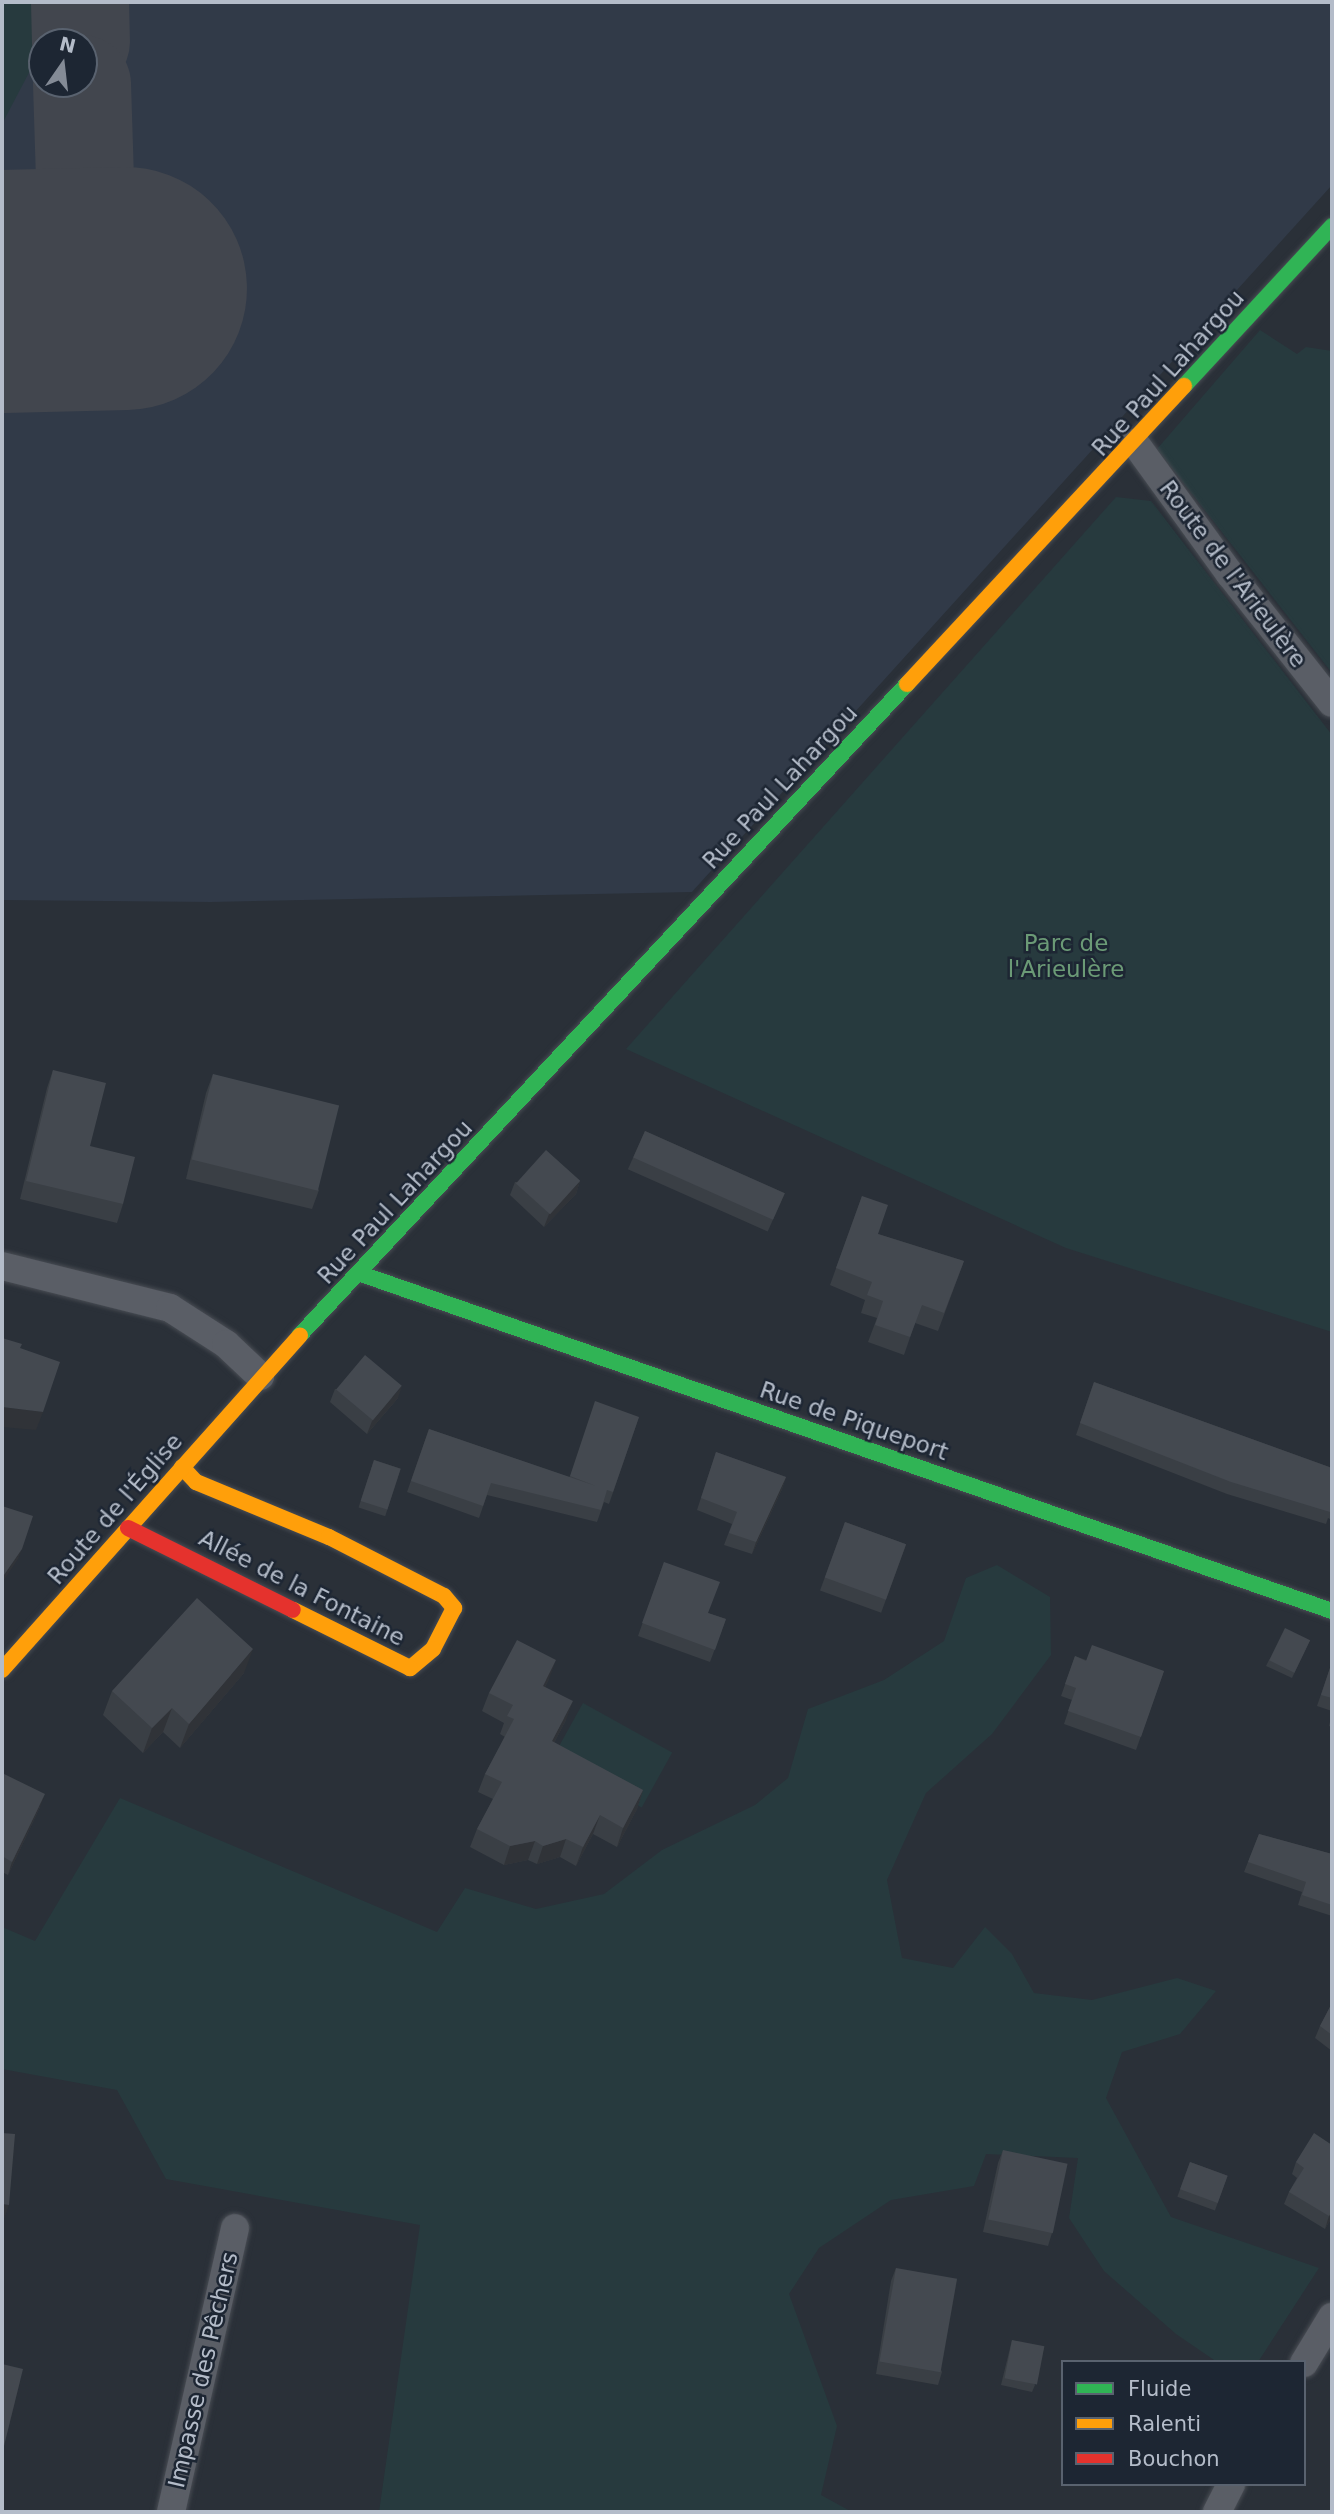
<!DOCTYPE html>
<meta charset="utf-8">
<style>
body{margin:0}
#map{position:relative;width:1334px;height:2514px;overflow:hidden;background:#2a3038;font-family:"DejaVu Sans",sans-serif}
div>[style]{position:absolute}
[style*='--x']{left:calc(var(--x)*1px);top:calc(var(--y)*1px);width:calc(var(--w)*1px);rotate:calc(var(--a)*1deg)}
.airport>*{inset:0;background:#313a48}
.green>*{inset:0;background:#273a3e;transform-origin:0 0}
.taxiway>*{height:98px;margin:-49px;padding:0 49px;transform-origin:49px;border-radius:49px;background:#42464e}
.runway>*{height:243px;margin:-121.5px;padding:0 121.5px;transform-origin:121.5px;border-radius:121.5px;background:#42464e}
.roads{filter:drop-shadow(0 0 2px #484c53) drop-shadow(0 0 2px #484c53)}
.street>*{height:28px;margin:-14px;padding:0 14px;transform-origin:14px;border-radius:14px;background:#5a5e66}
.fast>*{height:16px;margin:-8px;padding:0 8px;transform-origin:8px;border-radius:8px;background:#30b455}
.slow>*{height:16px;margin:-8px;padding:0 8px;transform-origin:8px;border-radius:8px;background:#ff9f0a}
.jam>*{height:16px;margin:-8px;padding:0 8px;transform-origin:8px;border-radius:8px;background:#e5322d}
.wall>*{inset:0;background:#3a3f45;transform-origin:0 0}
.shaded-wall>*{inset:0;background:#303338}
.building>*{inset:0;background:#444950;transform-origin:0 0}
span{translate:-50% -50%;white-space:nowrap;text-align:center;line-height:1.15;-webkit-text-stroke:5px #1d2633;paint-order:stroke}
.street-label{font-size:23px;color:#b4bcc9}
.park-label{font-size:23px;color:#6b9a76}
.frame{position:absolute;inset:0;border:4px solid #b4bcc9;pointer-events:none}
.legend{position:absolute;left:1061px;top:2360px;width:245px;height:126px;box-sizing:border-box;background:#1d2633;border:2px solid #59626f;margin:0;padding:9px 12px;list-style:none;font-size:21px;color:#b4bcc9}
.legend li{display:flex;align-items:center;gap:14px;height:35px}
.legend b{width:35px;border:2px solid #59626f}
.north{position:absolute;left:28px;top:28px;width:70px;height:70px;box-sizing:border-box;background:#1d2633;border:2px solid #59626f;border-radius:50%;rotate:14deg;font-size:19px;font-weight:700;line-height:28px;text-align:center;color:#b4bcc9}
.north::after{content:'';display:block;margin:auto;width:24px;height:32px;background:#848b96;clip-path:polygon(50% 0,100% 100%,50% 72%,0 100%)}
</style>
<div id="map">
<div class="airport">
<i style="clip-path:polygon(evenodd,2px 2px,1332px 2px,1332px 185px,692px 892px,211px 902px,2px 900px,2px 2px,42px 42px,84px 42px,84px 84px,42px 84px,42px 42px)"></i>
</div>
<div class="green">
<i style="clip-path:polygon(2px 2px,36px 2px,37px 33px,32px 67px,2px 124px)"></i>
<i style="clip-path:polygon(1260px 330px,1297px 354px,1306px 347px,1332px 351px,1332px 673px,1157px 449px)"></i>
<i style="clip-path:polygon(1116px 497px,1151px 501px,1332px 735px,1332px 1332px,1066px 1248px,626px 1049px)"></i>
<i style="clip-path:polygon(997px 1565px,1050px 1597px,1051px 1655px,992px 1734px,926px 1793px,887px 1880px,902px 1958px,953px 1968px,985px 1927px,1012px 1954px,1034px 1993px,1092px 2000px,1177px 1978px,1216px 1991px,1180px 2034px,1122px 2052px,1106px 2098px,1171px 2217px,1319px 2268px,1258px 2362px,1217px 2362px,1176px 2334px,1104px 2271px,1069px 2218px,1078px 2158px,986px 2154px,974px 2186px,891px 2200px,819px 2248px,789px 2294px,837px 2426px,821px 2495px,852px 2512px,379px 2512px,420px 2225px,166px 2179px,117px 2090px,2px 2069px,2px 1927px,35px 1941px,120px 1798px,437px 1932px,465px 1888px,536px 1909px,604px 1894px,662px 1850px,755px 1805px,788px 1778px,808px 1709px,884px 1680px,944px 1641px,966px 1578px)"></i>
<i style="left:583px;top:1703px;width:102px;height:63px;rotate:29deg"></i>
</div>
<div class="taxiway">
<i style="--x:80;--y:2;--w:40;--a:88.6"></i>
<i style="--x:2;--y:286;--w:37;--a:-5"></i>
<i style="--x:39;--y:283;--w:20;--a:-24"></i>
<i style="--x:57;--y:275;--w:32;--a:-46"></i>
<i style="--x:79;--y:252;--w:42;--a:-80.3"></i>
<i style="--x:86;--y:211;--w:127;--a:-91.8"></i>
</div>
<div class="runway">
<i style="--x:2;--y:291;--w:123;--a:-1.4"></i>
</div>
<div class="roads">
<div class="street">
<i style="--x:1135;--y:443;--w:162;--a:54.1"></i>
<i style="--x:1230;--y:574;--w:164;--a:51.7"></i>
<i style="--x:2;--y:1266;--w:173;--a:14"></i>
<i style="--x:170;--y:1308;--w:67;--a:32.7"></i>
<i style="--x:226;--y:1344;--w:47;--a:43.3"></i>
<i style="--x:1304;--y:2363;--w:54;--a:-58.7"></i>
<i style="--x:171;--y:2512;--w:291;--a:-77.3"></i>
<i style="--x:1217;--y:2512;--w:31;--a:-63"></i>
</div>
<div class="fast">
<i style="--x:1184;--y:386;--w:218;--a:-47.2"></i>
<i style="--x:361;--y:1274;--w:1028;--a:19.14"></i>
<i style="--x:300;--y:1335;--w:890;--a:-47"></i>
</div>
<div class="slow">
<i style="--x:907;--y:684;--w:407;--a:-47.1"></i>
<i style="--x:182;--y:1467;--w:21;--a:47"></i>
<i style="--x:196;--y:1482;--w:144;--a:22.5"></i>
<i style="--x:329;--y:1537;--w:129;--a:27.2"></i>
<i style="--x:444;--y:1596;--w:16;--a:50"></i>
<i style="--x:454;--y:1608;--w:46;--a:117.1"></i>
<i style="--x:433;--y:1649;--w:30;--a:140"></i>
<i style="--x:410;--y:1668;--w:131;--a:-153.6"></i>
<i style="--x:2;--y:1670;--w:448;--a:-48.3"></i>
</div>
<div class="jam">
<i style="--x:128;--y:1528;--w:184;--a:26.4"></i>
</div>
</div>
<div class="wall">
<i style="clip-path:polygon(53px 1070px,90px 1146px,123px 1204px,117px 1223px,20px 1199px,47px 1088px)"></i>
<i style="clip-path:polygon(213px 1074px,319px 1190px,312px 1209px,186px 1179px,206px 1093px)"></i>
<i style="left:645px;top:1131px;width:153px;height:42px;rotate:24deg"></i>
<i style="clip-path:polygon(580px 1181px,576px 1194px,544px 1227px,510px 1195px,515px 1182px)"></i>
<i style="clip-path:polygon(862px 1196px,878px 1234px,964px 1261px,938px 1331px,915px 1323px,904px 1355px,868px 1342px,877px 1318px,861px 1313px,865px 1300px,830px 1285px)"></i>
<i style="clip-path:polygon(1094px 1382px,1332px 1468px,1332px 1520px,1328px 1518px,1326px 1524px,1227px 1494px,1076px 1435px)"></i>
<i style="clip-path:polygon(335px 1389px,398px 1398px,367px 1434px,330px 1402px)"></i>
<i style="clip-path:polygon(639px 1417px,609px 1504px,604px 1502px,597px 1522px,487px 1495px,479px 1518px,407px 1492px,429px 1429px,569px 1477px)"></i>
<i style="clip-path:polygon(716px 1452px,786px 1477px,782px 1489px,752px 1554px,724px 1545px,732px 1524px,697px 1510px)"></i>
<i style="left:374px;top:1460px;width:28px;height:50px;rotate:18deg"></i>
<i style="left:845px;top:1522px;width:65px;height:73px;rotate:20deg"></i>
<i style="clip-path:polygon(664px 1562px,708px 1613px,726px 1619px,710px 1662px,638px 1636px)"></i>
<i style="clip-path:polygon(1310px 1640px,1292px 1678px,1266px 1666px,1269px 1660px)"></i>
<i style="clip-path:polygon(1075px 1656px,1086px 1660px,1164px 1671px,1136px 1750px,1064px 1724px,1072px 1700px,1061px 1696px)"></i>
<i style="clip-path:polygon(1332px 1662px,1332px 1711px,1317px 1706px)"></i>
<i style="clip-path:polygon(244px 1673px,180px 1748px,163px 1732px,143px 1753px,103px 1715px,112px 1691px)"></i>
<i style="clip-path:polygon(549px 1679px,545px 1687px,566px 1720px,554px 1743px,643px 1790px,637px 1809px,617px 1847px,593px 1834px,576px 1866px,560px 1857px,537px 1864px,528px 1860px,504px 1865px,470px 1847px,477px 1829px,493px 1799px,478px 1792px,485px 1774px,505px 1737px,500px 1734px,504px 1723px,482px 1711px,489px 1693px)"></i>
<i style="clip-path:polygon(1332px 1714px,1332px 1727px,1329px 1726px)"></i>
<i style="clip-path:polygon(2px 1773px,40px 1807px,8px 1875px,2px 1872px)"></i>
<i style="clip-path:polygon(1259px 1834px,1332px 1854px,1332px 1916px,1298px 1905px,1302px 1892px,1244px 1872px)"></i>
<i style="clip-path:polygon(1332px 2003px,1332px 2051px,1315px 2038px,1320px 2026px)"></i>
<i style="clip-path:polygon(1332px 2145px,1332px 2217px,1325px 2229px,1284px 2204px,1289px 2192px,1297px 2178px,1292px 2174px,1296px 2162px)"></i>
<i style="clip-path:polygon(1003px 2150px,1052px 2233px,1048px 2246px,983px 2232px,998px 2163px)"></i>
<i style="left:1190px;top:2162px;width:40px;height:37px;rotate:20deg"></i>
<i style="clip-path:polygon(896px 2268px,942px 2372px,938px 2385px,876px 2374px,891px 2281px)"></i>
<i style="clip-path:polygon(1012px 2340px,1035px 2385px,1032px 2392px,1001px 2385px)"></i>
</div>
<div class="shaded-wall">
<i style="clip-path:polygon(580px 1181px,576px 1194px,544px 1227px,549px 1214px)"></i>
<i style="clip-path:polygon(402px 1386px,398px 1398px,367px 1434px,372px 1421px)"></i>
<i style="clip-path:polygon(2px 1407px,43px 1412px,36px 1430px,2px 1427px)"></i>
<i style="clip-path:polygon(786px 1477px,782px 1489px,752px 1554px,756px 1542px)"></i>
<i style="clip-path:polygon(22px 1549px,18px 1559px,2px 1583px,2px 1578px)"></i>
<i style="clip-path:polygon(253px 1649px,244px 1673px,180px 1748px,189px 1724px)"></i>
<i style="clip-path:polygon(556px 1660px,549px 1679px,536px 1704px,543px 1686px)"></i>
<i style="clip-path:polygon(573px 1701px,566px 1720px,545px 1760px,552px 1741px)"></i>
<i style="clip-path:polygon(172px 1708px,163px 1732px,143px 1753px,152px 1728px)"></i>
<i style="clip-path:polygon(643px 1790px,637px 1809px,617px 1847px,623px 1828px)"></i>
<i style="clip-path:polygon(45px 1794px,40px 1807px,8px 1875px,12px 1862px)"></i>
<i style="clip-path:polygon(600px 1815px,593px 1834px,576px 1866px,583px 1847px)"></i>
<i style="clip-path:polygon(566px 1839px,560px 1857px,537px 1864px,543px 1846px)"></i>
<i style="clip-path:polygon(535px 1841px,528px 1860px,504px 1865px,510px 1846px)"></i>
<i style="clip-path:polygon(2px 2204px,9px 2205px,2px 2224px)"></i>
<i style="clip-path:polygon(1332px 2212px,1332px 2217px,1325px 2229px,1329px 2216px)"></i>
</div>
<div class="building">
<i style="clip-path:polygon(53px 1070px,106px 1083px,90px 1146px,135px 1157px,123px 1204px,26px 1181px)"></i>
<i style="left:213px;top:1074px;width:130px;height:88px;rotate:14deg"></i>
<i style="left:645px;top:1131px;width:153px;height:29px;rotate:24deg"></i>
<i style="left:546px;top:1150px;width:46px;height:45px;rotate:42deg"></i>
<i style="clip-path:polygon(862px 1196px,888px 1205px,878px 1234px,964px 1261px,944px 1313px,922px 1305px,910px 1337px,875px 1325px,883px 1301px,867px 1295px,872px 1282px,836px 1268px)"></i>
<i style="clip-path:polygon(2px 1338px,22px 1344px,20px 1348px,60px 1362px,43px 1412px,2px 1407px)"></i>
<i style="left:365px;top:1355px;width:48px;height:45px;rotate:40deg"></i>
<i style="clip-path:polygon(1094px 1382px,1332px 1468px,1332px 1506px,1330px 1512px,1231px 1482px,1080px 1423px)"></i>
<i style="clip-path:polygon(595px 1401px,639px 1417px,613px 1492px,607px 1490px,601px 1510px,491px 1483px,483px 1506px,411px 1481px,429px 1429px,596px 1486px,570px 1476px)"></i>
<i style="clip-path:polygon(716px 1452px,786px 1477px,756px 1542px,729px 1533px,737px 1512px,701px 1498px)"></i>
<i style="left:374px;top:1460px;width:28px;height:43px;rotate:18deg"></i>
<i style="clip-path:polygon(2px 1506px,33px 1516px,22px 1549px,2px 1578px)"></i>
<i style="left:845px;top:1522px;width:65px;height:59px;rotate:20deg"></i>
<i style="clip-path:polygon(664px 1562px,720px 1582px,708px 1613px,726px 1619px,715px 1650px,642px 1623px)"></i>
<i style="clip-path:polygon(197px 1598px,253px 1649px,189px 1724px,172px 1708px,152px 1728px,112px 1691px)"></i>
<i style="left:1285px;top:1628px;width:28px;height:36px;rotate:26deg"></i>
<i style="clip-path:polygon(517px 1640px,556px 1660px,543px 1686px,573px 1701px,552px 1741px,643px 1790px,623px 1828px,600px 1815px,583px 1847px,566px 1839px,543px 1846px,535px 1841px,510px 1846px,477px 1829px,502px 1782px,485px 1774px,514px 1719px,507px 1716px,513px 1705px,489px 1693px)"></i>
<i style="clip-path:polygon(1092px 1645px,1164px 1671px,1141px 1737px,1068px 1711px,1076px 1688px,1065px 1684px,1075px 1656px,1086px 1661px)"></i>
<i style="clip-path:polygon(1332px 1662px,1332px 1698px,1321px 1695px)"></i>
<i style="clip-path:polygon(2px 1773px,45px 1794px,12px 1862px,2px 1856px)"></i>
<i style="clip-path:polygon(1259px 1834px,1332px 1854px,1332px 1905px,1302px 1895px,1306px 1882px,1248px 1862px)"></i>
<i style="clip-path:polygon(1332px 2003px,1332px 2035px,1320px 2026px)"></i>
<i style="clip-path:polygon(2px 2133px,15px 2134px,9px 2205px,2px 2204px)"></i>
<i style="clip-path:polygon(1314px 2133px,1332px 2145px,1332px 2212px,1329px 2216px,1289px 2192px,1304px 2168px,1296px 2162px)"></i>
<i style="left:1003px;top:2150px;width:66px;height:71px;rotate:12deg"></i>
<i style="left:1190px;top:2162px;width:40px;height:29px;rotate:20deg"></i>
<i style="left:896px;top:2268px;width:62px;height:95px;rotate:10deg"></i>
<i style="left:1012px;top:2340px;width:33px;height:39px;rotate:11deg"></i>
<i style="clip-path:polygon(2px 2364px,23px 2369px,2px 2454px)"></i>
</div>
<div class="street-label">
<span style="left:1168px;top:373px;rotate:-48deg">Rue Paul Lahargou</span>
<span style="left:1233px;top:574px;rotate:53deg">Route de l'Arieulère</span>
<span style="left:780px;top:787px;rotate:-47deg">Rue Paul Lahargou</span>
<span style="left:395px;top:1202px;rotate:-47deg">Rue Paul Lahargou</span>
<span style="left:854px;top:1421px;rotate:19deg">Rue de Piqueport</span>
<span style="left:115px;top:1509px;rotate:-49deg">Route de l'Église</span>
<span style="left:302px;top:1588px;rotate:27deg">Allée de la Fontaine</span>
<span style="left:203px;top:2370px;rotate:-77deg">Impasse des Pêchers</span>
</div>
<div class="park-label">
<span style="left:1066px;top:956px">Parc de<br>l'Arieulère</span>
</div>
<div class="frame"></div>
<ul class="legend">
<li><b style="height:9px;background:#30b455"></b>Fluide</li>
<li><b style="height:9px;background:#ff9f0a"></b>Ralenti</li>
<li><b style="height:9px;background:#e5322d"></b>Bouchon</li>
</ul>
<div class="north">N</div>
</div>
